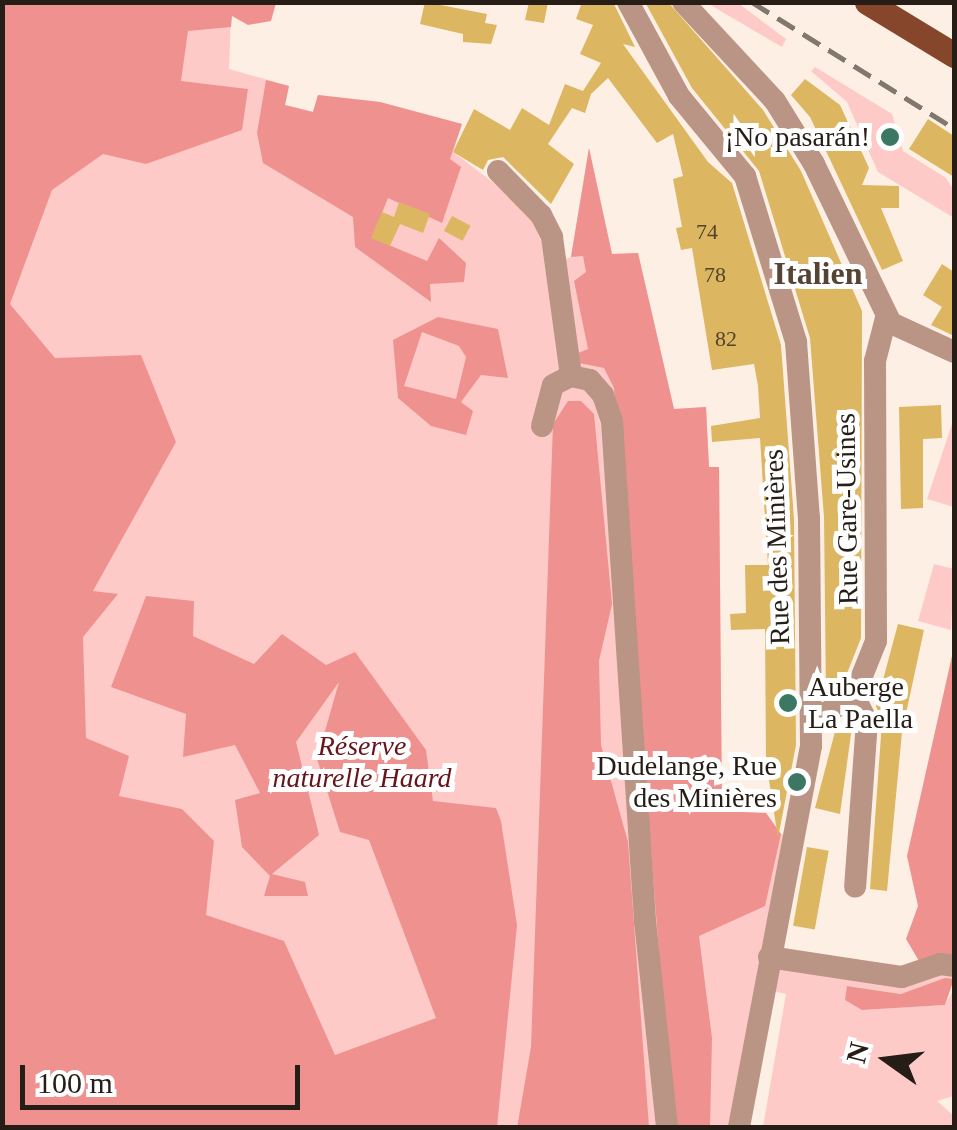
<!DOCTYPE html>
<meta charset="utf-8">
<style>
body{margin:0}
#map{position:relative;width:957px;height:1130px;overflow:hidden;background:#fdefe3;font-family:Georgia,serif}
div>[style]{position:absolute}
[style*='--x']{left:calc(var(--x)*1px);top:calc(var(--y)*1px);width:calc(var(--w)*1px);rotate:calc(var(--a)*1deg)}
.green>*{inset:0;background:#fecac7}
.forest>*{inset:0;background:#ef928f}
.building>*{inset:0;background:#ddb662;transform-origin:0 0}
.minor>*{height:22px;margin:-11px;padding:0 11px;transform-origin:11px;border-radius:11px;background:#ba9485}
.major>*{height:25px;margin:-12.5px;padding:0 12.5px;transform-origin:12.5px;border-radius:12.5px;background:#86462b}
.rail>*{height:5px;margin-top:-2.5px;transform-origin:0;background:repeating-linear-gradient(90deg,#81776d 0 20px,transparent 0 30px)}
.dots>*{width:28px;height:28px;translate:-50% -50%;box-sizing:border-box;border:5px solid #fff;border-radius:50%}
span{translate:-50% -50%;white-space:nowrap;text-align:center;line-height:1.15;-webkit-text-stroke:10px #fff;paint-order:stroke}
.number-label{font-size:22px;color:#534329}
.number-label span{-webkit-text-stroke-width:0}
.poi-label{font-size:28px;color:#251d16}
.right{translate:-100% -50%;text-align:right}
.left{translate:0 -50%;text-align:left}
.street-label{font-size:28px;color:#251d16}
.park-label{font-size:28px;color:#66151b;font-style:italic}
.quarter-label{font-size:32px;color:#554333;font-weight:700}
.frame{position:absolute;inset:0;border:5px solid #251d16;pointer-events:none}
.north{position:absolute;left:837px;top:1010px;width:100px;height:100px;-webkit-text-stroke:8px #fff;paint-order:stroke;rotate:284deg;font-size:28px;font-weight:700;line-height:40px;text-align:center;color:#251d16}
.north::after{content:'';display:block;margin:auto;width:35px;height:45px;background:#251d16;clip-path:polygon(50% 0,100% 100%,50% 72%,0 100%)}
.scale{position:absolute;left:20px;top:1065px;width:280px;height:45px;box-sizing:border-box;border:5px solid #251d16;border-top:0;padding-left:12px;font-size:30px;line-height:35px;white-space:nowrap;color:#251d16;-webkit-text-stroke:8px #fff;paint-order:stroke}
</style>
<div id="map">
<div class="green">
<i style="clip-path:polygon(2px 3px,231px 15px,229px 69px,289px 86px,285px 105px,313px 112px,318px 95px,380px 102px,462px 124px,453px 152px,515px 199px,533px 221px,551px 265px,571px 257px,589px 148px,612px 254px,638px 253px,674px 409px,706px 407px,709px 467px,719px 467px,722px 811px,766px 813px,781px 834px,794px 838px,783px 950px,907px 966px,954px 955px,954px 979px,902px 994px,848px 986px,862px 1010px,945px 1005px,954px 989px,954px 1096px,937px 1101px,954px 1116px,954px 1127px,763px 1127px,786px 994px,764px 989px,739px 1127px,3px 1127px)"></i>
<i style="clip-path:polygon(707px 3px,738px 3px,786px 39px,782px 47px)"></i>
<i style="clip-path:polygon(815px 67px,892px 114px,903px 151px,946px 178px,954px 190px,954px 218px,878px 172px,847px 102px,811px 71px)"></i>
<i style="clip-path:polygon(954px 418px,954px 507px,927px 499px)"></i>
<i style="clip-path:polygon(934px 564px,954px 569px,951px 630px,918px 621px)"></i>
</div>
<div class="forest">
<i style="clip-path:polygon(2px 3px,276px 3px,271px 21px,248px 25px,232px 16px,231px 27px,188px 31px,181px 81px,248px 89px,242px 130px,146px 164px,103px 154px,52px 190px,10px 304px,55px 358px,141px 355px,176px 442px,93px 591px,118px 594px,83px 637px,86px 738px,129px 756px,119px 796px,182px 809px,214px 841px,206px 915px,284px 941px,335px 1055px,436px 1018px,369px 840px,340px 832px,317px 759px,339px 682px,296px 742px,319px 835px,272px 874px,305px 882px,308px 896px,264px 896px,270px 876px,242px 847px,235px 800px,260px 793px,235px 745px,183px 757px,186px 714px,111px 687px,146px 596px,194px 601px,193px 636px,254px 664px,282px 634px,326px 665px,355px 652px,426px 750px,433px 801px,496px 808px,501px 821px,517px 925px,497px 1127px,3px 1127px)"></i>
<i style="clip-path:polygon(266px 80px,289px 86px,285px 105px,313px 112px,318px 95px,380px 102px,462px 124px,450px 159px,461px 167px,442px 223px,388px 198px,372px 238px,427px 261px,439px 238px,466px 263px,464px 282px,430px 284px,431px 302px,355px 247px,353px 217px,263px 163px,257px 133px)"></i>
<i style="clip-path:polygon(589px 148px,612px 254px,638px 253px,674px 409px,706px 407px,709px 467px,719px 467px,722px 811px,766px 813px,781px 834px,765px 906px,699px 936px,712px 1038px,710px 1127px,673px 1127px,614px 388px,604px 368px,574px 362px,573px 355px,588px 349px,574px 281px,586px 272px,583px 256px,571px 257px)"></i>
<i style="clip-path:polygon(evenodd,438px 317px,498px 329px,508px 378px,481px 375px,461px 402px,473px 411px,466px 435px,431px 426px,398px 398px,393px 340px,438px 317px,422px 332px,459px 346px,466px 357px,456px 399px,404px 386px,422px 332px)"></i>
<i style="clip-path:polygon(568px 401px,581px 401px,594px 414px,612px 604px,599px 661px,601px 745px,628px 842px,649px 1127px,517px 1128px,531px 1047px,553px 424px)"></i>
<i style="clip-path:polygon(954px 647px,954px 955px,919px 961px,906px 939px,918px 906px,907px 856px)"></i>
<i style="clip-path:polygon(945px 978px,954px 979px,945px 1005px,862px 1010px,845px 1000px,847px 986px,901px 994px)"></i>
</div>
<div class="building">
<i style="clip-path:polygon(425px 2px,487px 14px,485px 23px,497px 25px,491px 44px,463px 42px,463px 34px,420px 24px)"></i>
<i style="clip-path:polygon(529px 2px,548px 2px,544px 23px,525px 20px)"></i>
<i style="clip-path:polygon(582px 2px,613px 2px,635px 47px,623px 44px,708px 162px,732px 183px,781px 345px,794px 519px,796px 745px,778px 838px,766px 761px,765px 629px,731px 630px,730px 614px,746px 613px,745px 565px,768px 565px,760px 438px,712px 442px,711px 426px,760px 418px,758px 386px,754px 364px,712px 370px,692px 248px,681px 250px,676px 228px,682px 227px,673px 179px,683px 176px,673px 134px,657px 143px,608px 78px,591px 94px,585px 113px,572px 108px,548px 144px,574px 164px,551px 204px,503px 157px,488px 160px,483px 170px,453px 152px,474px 109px,510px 130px,522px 108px,549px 125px,565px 84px,583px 91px,601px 63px,580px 54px,593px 25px,576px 19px)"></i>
<i style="clip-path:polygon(645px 2px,668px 2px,763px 110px,801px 171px,862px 311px,861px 638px,842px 686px,826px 696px,824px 517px,810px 338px,759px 171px,692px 88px)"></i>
<i style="clip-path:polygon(805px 79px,840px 105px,869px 168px,862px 185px,899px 186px,899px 208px,881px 208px,903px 261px,882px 270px,810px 117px,791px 95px)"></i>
<i style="clip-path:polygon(928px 119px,954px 136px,954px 177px,909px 149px)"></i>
<i style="clip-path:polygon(399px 202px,430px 214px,423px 233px,400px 224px,390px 246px,371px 238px,382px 212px,394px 217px)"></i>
<i style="left:452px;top:216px;width:21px;height:17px;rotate:28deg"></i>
<i style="clip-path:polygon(942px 264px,954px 272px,954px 336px,931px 325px,942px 307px,923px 295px)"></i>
<i style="clip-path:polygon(941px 405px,942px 438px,923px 439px,923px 508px,901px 509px,899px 407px)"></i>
<i style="clip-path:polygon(898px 624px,924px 630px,902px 732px,887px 891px,870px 889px,882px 722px,876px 706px)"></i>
<i style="clip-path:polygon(837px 724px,852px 727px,840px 814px,815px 808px)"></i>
<i style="left:807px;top:847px;width:22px;height:80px;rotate:10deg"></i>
</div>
<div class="minor">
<i style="--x:628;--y:2;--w:107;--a:61.5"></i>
<i style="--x:679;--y:96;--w:104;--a:50.5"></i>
<i style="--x:745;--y:176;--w:174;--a:72.9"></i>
<i style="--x:796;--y:342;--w:176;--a:85.8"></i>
<i style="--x:809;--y:518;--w:228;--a:89.5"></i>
<i style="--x:811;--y:746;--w:389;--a:100.7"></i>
<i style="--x:683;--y:2;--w:135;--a:47.1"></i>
<i style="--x:775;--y:101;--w:74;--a:58.2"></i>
<i style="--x:814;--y:164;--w:177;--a:64.2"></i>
<i style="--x:891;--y:323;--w:69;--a:24.7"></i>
<i style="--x:498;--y:171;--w:62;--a:45.7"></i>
<i style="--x:541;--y:215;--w:25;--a:63"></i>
<i style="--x:552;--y:237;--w:140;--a:82.2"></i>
<i style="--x:542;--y:426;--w:42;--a:-75"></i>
<i style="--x:553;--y:385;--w:20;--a:-27"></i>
<i style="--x:571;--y:376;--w:19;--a:12"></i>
<i style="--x:590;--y:380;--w:20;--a:49"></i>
<i style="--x:603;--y:395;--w:28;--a:71"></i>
<i style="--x:612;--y:421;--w:501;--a:86.22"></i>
<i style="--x:645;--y:921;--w:208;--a:83.9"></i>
<i style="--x:854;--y:696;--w:28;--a:63"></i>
<i style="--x:867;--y:721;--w:166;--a:94.1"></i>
<i style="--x:811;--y:722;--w:50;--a:-31.2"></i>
<i style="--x:854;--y:696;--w:59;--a:-68.2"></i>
<i style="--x:876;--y:641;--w:280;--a:-90.2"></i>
<i style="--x:875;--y:361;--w:44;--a:-75.7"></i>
<i style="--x:769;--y:957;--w:134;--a:8.6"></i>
<i style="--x:902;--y:977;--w:40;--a:-18.9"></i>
<i style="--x:940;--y:964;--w:14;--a:8"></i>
</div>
<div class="major">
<i style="--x:867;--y:2;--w:102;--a:31.3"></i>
</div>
<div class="rail">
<i style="--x:752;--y:2;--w:238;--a:32"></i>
</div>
<div class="dots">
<i style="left:890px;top:137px;background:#3b7762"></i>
<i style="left:788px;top:703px;background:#3b7762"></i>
<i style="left:797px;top:782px;background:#3b7762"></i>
</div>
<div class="number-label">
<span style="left:707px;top:232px">74</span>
<span style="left:715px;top:275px">78</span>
<span style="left:726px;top:339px">82</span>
</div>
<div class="poi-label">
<span class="right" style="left:870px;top:137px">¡No pasarán!</span>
<span class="left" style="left:808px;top:703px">Auberge<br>La Paella</span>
<span class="right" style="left:777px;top:782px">Dudelange, Rue<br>des Minières</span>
</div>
<div class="street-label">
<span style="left:847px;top:509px;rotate:-91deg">Rue Gare-Usines</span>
<span style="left:777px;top:547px;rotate:-92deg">Rue des Minières</span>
</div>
<div class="park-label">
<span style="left:362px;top:762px">Réserve<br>naturelle Haard</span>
</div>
<div class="quarter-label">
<span style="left:818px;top:273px">Italien</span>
</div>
<div class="frame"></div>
<div class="north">N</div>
<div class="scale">100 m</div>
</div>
